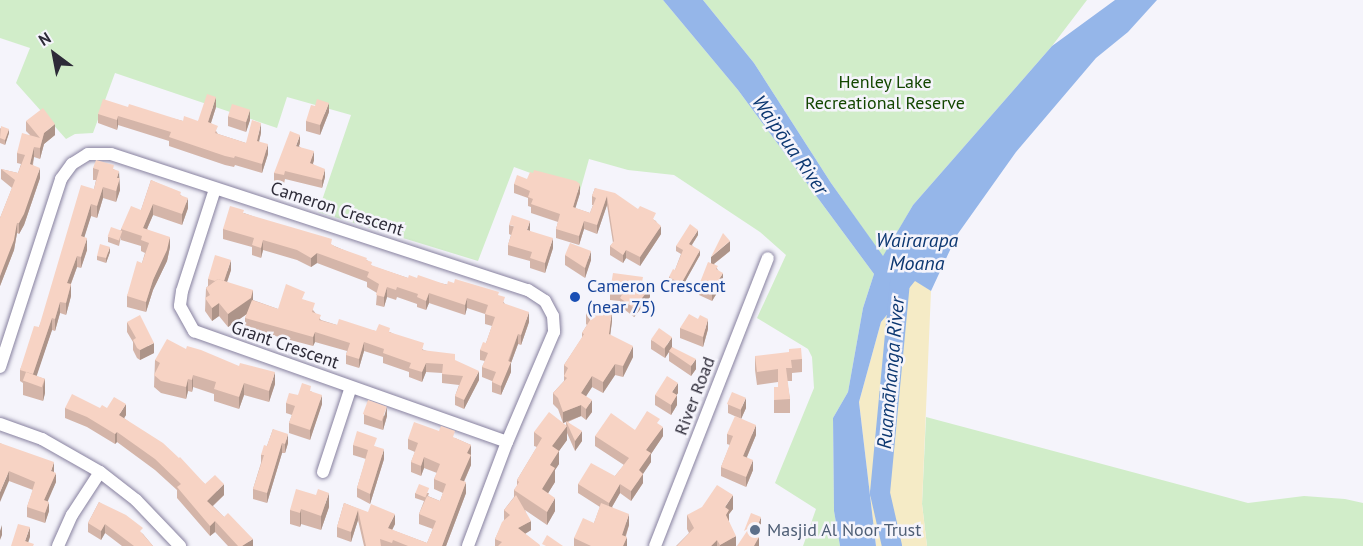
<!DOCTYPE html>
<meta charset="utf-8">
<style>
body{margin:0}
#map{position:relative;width:1363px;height:546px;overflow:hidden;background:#f5f4fb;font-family:"PT Sans",sans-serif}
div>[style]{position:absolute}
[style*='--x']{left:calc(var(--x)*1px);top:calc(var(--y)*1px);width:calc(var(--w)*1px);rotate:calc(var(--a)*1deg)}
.green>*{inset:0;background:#d1edc9}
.sand>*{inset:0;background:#f5ebc6}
.water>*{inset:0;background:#95b6e9}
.river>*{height:20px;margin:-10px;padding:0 10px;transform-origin:10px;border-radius:10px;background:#95b6e9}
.roads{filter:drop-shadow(0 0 2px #87819f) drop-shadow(0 0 2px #87819f)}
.minor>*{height:12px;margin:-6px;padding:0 6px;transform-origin:6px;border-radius:6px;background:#fff}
.wall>*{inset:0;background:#d4b5a9}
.shaded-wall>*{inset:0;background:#ad9489}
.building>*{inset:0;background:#f7d3c4;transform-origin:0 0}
.dots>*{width:16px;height:16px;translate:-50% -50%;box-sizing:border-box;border:3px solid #f5f4fb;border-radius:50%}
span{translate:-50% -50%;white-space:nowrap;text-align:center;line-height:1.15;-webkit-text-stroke:5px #f5f4fb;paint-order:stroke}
.park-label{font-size:18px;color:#134600}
.street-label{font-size:18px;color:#2d2b38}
.transit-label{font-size:18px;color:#164399}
.left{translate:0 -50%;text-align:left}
.service-label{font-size:18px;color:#4e5e75}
.water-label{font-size:20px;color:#0c3771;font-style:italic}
.north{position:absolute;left:24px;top:24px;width:60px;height:60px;-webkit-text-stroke:4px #f5f4fb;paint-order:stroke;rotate:328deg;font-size:16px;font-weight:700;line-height:24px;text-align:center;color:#2d2b38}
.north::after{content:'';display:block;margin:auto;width:21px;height:27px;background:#2d2b38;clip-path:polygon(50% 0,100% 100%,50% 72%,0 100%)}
</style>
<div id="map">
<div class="green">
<i style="clip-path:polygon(0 0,663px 0,738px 90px,874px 274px,863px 308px,848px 392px,833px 418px,834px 511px,840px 546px,803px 546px,816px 509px,775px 483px,814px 388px,812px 357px,808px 349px,757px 318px,786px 255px,760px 232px,674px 175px,628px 170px,589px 159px,580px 191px,514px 167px,478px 261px,318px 212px,351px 115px,287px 97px,277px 128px,115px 73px,93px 133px,75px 134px,66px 139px,16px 83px,30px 48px,0 38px)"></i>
<i style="clip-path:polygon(703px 0,1087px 0,1052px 46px,913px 205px,883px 257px,831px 183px,754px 63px)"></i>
<i style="clip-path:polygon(926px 417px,1248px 503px,1304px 496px,1345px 499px,1363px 503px,1363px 546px,927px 546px,922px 504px)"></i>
</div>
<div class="sand">
<i style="clip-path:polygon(915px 280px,931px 291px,922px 504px,927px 546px,876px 546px,859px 402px,881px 322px)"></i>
</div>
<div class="water">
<i style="clip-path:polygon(663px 0,703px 0,754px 63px,831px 183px,883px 256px,913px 205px,1052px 46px,1115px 0,1157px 0,1128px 32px,1096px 58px,1016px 152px,957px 235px,931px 291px,915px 281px,881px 322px,859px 402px,876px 546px,840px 546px,834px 511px,833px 418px,848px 392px,863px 308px,874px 274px,738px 90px)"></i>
</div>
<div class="river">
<i style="--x:892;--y:546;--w:54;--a:-102.8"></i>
<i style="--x:880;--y:493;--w:211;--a:-84.6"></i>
<i style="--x:900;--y:283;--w:6;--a:-51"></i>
</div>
<div class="roads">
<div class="minor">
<i style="--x:215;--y:189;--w:107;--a:107.9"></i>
<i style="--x:182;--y:291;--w:15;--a:98"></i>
<i style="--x:180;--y:306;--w:29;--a:61"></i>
<i style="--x:194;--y:331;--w:332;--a:19.5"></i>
<i style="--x:0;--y:367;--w:198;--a:-72"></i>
<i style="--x:61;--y:179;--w:19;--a:-54"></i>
<i style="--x:72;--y:164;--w:19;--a:-32"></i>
<i style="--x:88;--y:154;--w:23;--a:0"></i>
<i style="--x:111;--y:154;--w:439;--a:18.1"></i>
<i style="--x:528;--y:290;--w:20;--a:33"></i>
<i style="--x:545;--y:301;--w:17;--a:62"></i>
<i style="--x:553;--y:316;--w:16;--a:86"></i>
<i style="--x:554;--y:332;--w:120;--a:113.1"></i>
<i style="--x:507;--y:442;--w:111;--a:110.6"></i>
<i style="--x:0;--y:424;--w:45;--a:19.7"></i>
<i style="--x:42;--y:439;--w:67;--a:29.6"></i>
<i style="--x:100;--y:472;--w:46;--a:37.9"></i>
<i style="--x:136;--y:500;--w:64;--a:46.3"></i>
<i style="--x:323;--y:472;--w:89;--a:-71.8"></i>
<i style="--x:58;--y:546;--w:34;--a:-66"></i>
<i style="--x:72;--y:515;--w:51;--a:-56.9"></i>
<i style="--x:655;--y:546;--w:309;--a:-68.6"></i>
</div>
</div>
<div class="wall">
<i style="clip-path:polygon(128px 107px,183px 121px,198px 121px,216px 107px,211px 123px,218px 134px,246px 143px,261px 133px,259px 141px,268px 154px,262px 173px,235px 165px,234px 167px,225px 165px,169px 146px,169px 141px,118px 125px,117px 130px,98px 123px,98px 114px)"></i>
<i style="clip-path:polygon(329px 112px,320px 135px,306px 131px,306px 121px)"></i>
<i style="clip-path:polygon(228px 116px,250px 120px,246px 132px,228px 126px)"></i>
<i style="clip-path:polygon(26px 121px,55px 135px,44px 144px,40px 159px,34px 157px,33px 165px,40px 178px,24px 225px,19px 234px,17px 233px,14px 250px,0 286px,0 218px,12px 188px,1px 179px,1px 169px,18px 173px,21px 164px,17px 163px,17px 153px,30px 135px,26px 131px)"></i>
<i style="clip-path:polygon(0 128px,9px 133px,5px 145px,0 143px)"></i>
<i style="clip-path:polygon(300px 143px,299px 146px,314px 160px,313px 164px,325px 177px,322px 188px,285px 179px,284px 184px,274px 181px,274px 173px)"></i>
<i style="clip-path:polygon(93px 168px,114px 169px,119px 178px,120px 190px,116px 202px,103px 198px,97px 218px,91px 216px,84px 237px,87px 250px,81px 268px,77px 267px,71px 284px,71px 296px,66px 315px,60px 313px,55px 331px,52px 330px,36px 376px,45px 379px,45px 393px,43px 401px,23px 395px,23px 383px,20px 381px,20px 370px,39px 327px,94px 189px,96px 180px,93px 180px)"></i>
<i style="clip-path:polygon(527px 179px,580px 193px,575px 208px,590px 213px,593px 205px,592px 205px,592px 196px,595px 188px,656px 221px,661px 234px,640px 266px,626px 258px,623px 263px,610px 255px,610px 246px,613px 243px,607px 205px,597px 234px,584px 229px,579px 245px,556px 238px,556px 229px,558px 222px,531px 213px,531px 207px,528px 206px,528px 198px,514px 193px,514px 184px)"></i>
<i style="clip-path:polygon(151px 180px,181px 195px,188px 208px,182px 225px,153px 215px,147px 229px,170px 247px,167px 261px,153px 290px,146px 312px,127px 307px,127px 296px,142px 263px,145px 253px,141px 251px,141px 246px,121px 240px,121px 237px,119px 246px,108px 242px,108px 237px,121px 230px,121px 229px,141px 210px)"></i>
<i style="clip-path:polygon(244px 213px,332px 245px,367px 260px,372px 266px,408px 278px,417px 278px,499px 296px,505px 304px,529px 322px,521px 345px,518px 344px,511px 363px,511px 372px,501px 395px,492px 392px,492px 381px,482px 377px,482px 367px,485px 361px,480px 360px,480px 350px,486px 343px,492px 326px,485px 324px,485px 314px,467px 308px,465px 315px,429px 303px,426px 310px,417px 307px,417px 304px,397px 297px,396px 300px,387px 297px,384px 307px,376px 305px,377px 293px,367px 287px,367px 282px,317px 263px,311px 267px,297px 260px,263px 250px,261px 258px,252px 255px,252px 247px,223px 239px,223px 229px)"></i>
<i style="clip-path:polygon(509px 225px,530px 231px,553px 248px,545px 273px,530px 268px,530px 261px,508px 255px,508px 245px,511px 235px,509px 234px)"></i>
<i style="clip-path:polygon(698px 235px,692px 245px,700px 255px,681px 289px,669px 282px,669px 277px,675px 270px,681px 254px,676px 251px,676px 246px)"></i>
<i style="clip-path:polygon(730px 251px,714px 264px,718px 270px,723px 283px,712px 301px,699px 295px,699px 285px,711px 263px)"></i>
<i style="clip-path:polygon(110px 252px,106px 263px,97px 260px,97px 256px)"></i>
<i style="clip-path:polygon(565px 255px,591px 260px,585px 278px,565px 265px)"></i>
<i style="clip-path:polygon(231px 270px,227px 282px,253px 300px,278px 309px,305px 300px,321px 320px,337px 325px,376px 331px,390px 332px,424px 350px,455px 361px,479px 380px,464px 409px,455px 405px,455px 396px,459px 385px,442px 383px,442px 373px,426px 372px,422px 382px,409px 377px,409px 372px,383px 363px,383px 357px,364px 351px,359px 368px,346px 364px,346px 355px,347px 351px,315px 342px,313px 346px,245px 328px,245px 318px,247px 314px,228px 327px,219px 316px,212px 321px,205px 311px,206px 288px,208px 286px,208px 279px)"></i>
<i style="clip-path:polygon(643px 287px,650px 297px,634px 317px,620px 306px,620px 301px,610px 300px,610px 291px)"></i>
<i style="clip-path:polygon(586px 313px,612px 321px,610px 335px,633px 357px,623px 377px,615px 375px,603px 393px,592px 387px,586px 396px,592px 412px,586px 420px,581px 416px,568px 422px,582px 441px,575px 451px,567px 433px,567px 440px,559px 451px,559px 464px,555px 470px,555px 482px,548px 493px,555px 511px,547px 525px,525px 510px,531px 530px,525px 534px,540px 546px,495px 546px,495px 539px,504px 520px,504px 510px,514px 497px,514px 490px,517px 486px,517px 480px,537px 447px,534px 446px,534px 432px,566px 426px,566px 422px,563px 423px,558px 409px,553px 404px,553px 393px,564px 381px,564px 365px,582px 338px,582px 333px,587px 325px,586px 324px)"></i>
<i style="clip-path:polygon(127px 322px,154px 353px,140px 360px,137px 358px,133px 350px,133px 342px,127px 332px)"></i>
<i style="clip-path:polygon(680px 328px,708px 329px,703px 347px,680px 338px)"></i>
<i style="clip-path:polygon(651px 340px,672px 347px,696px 369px,691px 376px,669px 361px,669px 351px,671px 349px,665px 358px,651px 349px)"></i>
<i style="clip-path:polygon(186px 349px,275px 384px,269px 402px,244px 395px,239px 409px,214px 401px,214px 394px,193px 387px,192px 392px,188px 391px,186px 399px,161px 393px,154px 387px,155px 360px)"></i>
<i style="clip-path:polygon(755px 356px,802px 359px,802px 372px,792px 373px,792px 381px,787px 381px,790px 399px,790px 413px,774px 413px,774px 387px,778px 387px,778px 382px,757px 385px,755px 370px)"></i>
<i style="clip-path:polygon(311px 391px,322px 404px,310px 440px,289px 433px,289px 423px,292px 415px,286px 413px,286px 403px,298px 395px)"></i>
<i style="clip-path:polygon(678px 393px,676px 395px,677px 405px,671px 415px,655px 405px,655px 395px)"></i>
<i style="clip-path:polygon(728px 404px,746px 408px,741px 419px,728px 413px)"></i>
<i style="clip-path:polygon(65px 408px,107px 408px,126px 415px,124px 418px,205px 484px,224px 495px,213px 506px,253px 546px,228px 546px,215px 532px,210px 536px,177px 498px,177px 490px,155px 470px,117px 442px,115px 444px,87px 427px,65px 418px)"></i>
<i style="clip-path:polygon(364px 414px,387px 416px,383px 430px,364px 424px)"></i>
<i style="clip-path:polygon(660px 425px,663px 436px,651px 454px,651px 462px,643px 473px,643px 483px,631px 501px,620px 493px,612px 507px,629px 525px,626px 536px,627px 546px,574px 546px,574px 538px,594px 523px,600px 507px,578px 493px,578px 484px,615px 476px,624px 465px,595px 446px,595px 436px,635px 430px)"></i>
<i style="clip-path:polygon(273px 429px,288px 443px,285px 453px,282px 453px,267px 503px,253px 499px,253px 489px,261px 463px,261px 455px,267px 446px)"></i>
<i style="clip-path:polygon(727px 434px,756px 435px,747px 457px,753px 470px,746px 487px,721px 476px,721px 467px,730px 445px,727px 444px)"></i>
<i style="clip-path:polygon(455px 438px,471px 445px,471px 465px,464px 482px,466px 493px,446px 546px,364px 546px,358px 520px,351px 542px,337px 537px,337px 527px,344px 503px,395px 524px,392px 530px,427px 543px,433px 529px,419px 524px,419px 514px,424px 501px,415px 498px,415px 493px,429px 493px,428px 496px,440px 501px,443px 493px,434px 489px,434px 479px,437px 473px,424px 468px,421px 476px,411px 472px,411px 462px,415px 452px,408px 449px,408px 439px)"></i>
<i style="clip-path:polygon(0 443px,54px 472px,56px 482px,47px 501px,49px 511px,45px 523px,27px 517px,27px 507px,33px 490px,9px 481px)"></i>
<i style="clip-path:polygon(353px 445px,377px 447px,384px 459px,370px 504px,357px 497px,357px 488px,366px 459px,353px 455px)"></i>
<i style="clip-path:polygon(316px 495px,329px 507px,321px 530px,301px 524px,300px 527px,290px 524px,290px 510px)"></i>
<i style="clip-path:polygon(99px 502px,143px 534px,153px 546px,122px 546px,105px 533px,101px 540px,88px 532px,88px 523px)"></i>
<i style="clip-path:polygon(733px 509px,729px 514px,729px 522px,736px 546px,676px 546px,689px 533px,687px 529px,687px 515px)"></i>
</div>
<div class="shaded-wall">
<i style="clip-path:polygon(216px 97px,216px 107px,208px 132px,208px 122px)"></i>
<i style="clip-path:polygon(329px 103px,329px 112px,320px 135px,320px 125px)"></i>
<i style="clip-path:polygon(250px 110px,250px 120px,246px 132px,246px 122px)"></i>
<i style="clip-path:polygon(118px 116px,118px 125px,117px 130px,117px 120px)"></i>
<i style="clip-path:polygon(261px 123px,261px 133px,257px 150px,257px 141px)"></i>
<i style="clip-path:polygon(55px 124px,55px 135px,44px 144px,40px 159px,40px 148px,44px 133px)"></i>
<i style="clip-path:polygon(9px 129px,9px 133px,5px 145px,5px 140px)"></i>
<i style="clip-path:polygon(300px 135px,300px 143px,296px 154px,296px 146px)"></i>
<i style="clip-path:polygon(268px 144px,268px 154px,262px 173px,262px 164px)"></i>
<i style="clip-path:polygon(34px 147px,34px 157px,30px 174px,30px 164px)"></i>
<i style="clip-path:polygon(314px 151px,314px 160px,310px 172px,310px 163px)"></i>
<i style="clip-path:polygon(40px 168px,40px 178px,24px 225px,19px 234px,19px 223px)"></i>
<i style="clip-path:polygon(325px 169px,325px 177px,322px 188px,322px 180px)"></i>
<i style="clip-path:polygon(119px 171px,120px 190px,116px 202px,117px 178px)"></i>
<i style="clip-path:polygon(580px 184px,580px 193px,573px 216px,573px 207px)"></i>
<i style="clip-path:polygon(103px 187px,103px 198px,97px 218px,97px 206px)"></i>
<i style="clip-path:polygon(607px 196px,607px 205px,597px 234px,597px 225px)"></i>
<i style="clip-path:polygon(188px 198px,188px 208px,182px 225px,182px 214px)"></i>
<i style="clip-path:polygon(91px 204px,91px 216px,81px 248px,81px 236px)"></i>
<i style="clip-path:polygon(153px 204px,153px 215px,143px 238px,143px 228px)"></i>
<i style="clip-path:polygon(530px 221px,530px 231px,527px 230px)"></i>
<i style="clip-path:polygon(584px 221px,584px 229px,579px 245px,579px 236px)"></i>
<i style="clip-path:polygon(17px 223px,17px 233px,14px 250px,0 286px,0 276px)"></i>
<i style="clip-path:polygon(661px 226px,661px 234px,640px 266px,640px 257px)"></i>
<i style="clip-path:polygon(698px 230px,698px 235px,689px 249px,689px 244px)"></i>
<i style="clip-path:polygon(170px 237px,170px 247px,167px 261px,153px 290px,146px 312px,146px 302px,153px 280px)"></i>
<i style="clip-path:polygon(87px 238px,87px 250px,81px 268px,81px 257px)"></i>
<i style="clip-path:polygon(553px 238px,553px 248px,545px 273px,545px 263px)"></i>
<i style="clip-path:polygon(263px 240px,263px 250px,261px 258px,261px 248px)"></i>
<i style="clip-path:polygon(730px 241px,730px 251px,711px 266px,711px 257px)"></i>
<i style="clip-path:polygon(110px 247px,110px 252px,106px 263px,106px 258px)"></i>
<i style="clip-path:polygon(626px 250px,626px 258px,623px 263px,623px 255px)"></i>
<i style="clip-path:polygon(700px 250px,700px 255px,681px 289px,681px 284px)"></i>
<i style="clip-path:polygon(591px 251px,591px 260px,585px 278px,585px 268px)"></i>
<i style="clip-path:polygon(317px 253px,317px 263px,311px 267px,311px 258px)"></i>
<i style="clip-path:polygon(77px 256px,77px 267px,67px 294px,67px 283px)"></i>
<i style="clip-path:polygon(231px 260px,231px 270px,223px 294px,223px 284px)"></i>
<i style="clip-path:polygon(723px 273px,723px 283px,712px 301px,712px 291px)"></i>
<i style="clip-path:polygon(71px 284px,71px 296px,66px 315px,66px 303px)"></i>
<i style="clip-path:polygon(387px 287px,387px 297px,384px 307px,384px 297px)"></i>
<i style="clip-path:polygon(650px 288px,650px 297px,634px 317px,634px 308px)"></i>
<i style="clip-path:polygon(253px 290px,253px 303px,251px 311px,228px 327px,228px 314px)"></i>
<i style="clip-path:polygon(429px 293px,429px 303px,426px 310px,426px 301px)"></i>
<i style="clip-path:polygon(467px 298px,467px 308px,465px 315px,465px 305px)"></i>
<i style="clip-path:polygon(60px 302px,60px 313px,55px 331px,55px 319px)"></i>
<i style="clip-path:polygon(219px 303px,219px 316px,212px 321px,212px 308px)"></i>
<i style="clip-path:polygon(612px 310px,612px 321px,609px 345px,609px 334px)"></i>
<i style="clip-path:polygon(529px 312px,529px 322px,521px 345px,521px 335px)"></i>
<i style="clip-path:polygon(52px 318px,52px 330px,34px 384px,33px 374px)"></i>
<i style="clip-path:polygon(708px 319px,708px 329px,703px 347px,703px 337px)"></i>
<i style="clip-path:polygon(315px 332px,315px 342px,313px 346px,313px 337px)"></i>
<i style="clip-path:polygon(518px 334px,518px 344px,511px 363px,511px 372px,501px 395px,501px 386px)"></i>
<i style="clip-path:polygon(672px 337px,672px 347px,665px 358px,665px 348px)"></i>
<i style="clip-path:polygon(364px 342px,364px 351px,359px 368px,359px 359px)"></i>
<i style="clip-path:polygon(154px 343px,154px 353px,140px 360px,140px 350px)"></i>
<i style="clip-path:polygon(633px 346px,633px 357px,623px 377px,623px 366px)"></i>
<i style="clip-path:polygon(696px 359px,696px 369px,691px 376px,691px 366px)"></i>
<i style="clip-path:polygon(426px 363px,426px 372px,422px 382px,422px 372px)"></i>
<i style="clip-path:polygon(615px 364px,615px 375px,603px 393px,603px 382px)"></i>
<i style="clip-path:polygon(479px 371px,479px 380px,464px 409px,464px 400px)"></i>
<i style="clip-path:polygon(275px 372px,275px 384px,269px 402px,269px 391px)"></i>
<i style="clip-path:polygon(193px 375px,193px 387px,192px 392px,192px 380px)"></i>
<i style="clip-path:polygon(592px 376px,592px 387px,581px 404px,581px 393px)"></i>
<i style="clip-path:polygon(45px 379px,45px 393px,43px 401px,43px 387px)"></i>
<i style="clip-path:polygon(188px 379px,188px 391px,186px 399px,186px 387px)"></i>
<i style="clip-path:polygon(244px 383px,244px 395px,239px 409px,239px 397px)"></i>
<i style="clip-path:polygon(678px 383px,678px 393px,672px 402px,672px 392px)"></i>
<i style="clip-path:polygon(322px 395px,322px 404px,310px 440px,310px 430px)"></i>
<i style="clip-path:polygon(677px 395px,677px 405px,671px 415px,671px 405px)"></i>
<i style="clip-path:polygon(746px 398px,746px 408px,741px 419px,741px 409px)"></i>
<i style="clip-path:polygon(592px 400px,592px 412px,586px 420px,586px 409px)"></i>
<i style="clip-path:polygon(126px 404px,126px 415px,119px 426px,119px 415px)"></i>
<i style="clip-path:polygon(581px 405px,581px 416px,563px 423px,563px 412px)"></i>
<i style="clip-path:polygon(387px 407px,387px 416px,383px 430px,383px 420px)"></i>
<i style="clip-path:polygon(756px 425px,756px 435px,743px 466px,743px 456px)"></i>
<i style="clip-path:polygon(567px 426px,567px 440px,559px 451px,559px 464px,555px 470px,555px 482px,542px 503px,542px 489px,550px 465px,552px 446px)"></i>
<i style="clip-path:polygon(663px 427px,663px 436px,651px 454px,651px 462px,639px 480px,639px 470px,646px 450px)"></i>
<i style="clip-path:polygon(582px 431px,582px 441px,575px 451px,575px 441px)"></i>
<i style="clip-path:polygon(117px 432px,117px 442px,115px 444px,115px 434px)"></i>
<i style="clip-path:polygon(288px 434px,288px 443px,285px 453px,285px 444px)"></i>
<i style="clip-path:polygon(282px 443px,282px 453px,267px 503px,267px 493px)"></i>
<i style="clip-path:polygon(471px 445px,471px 465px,460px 490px,460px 480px,467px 453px)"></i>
<i style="clip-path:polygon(384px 449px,384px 459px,370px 504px,370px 494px)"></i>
<i style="clip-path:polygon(424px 457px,424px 468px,421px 476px,421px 466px)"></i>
<i style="clip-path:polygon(753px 460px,753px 470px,746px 487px,746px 477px)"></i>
<i style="clip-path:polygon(54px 462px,54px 472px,51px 471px)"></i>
<i style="clip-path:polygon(9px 471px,9px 481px,0 502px,0 492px)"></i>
<i style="clip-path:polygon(56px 473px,56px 482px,44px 510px,44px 500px)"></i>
<i style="clip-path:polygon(643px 474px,643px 483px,631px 501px,631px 491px)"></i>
<i style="clip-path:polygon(466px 482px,466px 493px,446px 546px,442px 546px)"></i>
<i style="clip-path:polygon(224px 484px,224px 495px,207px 511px,207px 501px)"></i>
<i style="clip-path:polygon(620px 484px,620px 493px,609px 512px,609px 503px)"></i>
<i style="clip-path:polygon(329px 493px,329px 507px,321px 530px,321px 516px)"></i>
<i style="clip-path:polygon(733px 495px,733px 509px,729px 514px,729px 524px,726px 528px,725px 507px)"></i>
<i style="clip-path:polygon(555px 498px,555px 511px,547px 525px,547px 512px)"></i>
<i style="clip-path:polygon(49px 502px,49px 511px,45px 523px,45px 513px)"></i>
<i style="clip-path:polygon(301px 509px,301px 524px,300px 527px,300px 513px)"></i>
<i style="clip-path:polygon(358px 510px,358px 520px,351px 542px,351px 532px)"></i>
<i style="clip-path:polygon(395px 514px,395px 524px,388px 538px,388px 528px)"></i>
<i style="clip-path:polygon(629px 514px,629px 525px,622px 546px,622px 535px)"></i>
<i style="clip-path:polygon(761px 517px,761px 531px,757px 540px,759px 537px,759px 546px,754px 546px,754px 534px)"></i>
<i style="clip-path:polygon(215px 521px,215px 532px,210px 536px,210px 526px)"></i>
<i style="clip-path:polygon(531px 521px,531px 530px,518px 538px,518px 528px)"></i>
<i style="clip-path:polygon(105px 524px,105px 533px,101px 540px,101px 531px)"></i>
<i style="clip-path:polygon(2px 525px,2px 535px,0 540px,0 531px)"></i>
<i style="clip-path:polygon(30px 527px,30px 537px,27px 546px,25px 541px)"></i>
<i style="clip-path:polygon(736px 536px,736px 546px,720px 546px,720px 545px)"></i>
<i style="clip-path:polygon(627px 537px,627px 546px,623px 546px)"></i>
<i style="clip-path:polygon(253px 539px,253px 546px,242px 546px)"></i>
<i style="clip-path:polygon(717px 540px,717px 546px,711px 546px)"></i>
</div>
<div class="building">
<i style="clip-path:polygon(207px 94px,216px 97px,208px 122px,218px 126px,215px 133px,246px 143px,252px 120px,261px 123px,257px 141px,268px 144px,262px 164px,235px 156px,234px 158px,225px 156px,169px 137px,171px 132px,118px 116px,117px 120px,98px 114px,103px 99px,128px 107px,129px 104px,183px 121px,184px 116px,198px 121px)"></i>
<i style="clip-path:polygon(317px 99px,329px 103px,320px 125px,306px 121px,311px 105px,315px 106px)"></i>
<i style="left:232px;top:104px;width:19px;height:13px;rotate:18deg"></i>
<i style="clip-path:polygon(43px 108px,55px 124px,44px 133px,40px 148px,34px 147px,30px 164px,40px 168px,24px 214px,19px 223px,17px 223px,14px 240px,0 276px,0 218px,15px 180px,1px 169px,18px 173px,25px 155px,17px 153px,22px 133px,40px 138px,26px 121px)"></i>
<i style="clip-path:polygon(1px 126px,9px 129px,5px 140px,0 138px)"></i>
<i style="clip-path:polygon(290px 131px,300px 135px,296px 146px,314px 151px,310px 163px,325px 169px,322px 180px,285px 171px,284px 175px,274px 173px)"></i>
<i style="clip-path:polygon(96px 160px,114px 165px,113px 169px,119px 171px,117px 178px,120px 178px,116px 191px,103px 187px,97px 206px,91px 204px,81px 236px,87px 238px,81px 257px,77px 256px,67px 283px,71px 284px,66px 303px,60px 302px,55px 319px,52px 318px,33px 374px,20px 370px,34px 326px,39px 327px,81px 185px,94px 189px,99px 170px,93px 168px)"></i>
<i style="clip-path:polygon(534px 170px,576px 181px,580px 184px,573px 207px,590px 213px,596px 198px,592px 196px,595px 188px,615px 193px,638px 209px,640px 206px,656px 213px,653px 219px,661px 226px,640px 257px,626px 250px,623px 255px,610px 246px,614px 241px,607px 196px,597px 225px,584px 221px,579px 236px,556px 229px,560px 214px,531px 204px,533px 199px,528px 197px,530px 191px,514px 184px,517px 175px,527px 179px,530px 172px,533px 173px)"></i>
<i style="clip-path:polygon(151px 180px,181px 192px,180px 195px,188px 198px,182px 214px,153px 204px,143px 228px,170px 237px,167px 250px,153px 280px,146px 302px,127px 296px,137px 261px,142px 263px,149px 243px,141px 240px,142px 236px,121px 229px,131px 206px,141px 210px)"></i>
<i style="clip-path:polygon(230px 206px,244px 210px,243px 213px,332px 239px,331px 244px,336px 247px,367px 258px,366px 260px,372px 262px,371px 265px,408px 278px,409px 275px,417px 278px,418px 275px,447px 285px,448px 281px,454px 283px,455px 279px,499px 292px,498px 295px,505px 297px,503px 303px,529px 312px,521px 335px,518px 334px,508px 361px,511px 362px,501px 386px,492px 382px,496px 372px,482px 367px,488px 353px,480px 350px,483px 342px,486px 343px,495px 317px,485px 314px,488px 305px,467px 298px,465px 305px,429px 293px,426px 301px,417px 297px,418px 294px,397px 287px,396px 290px,387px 287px,384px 297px,376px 295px,379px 284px,367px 277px,369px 272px,317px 253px,311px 258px,297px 250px,263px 240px,261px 248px,252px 245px,254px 238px,223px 229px)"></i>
<i style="clip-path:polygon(512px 215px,530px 221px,527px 230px,553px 238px,545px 263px,530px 258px,532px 252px,508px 245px,514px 226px,509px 225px)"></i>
<i style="clip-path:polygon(690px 224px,698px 230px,689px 244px,700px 250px,681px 284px,669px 277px,673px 269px,675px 270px,683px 250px,676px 246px)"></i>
<i style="left:111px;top:227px;width:12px;height:10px;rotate:20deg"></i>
<i style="clip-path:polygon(723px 233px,730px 241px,711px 257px)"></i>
<i style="clip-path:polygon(570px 243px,591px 251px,585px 268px,565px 255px)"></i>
<i style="clip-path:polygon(100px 244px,110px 247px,106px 258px,97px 256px)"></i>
<i style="clip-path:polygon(215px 255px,231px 260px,224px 281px,218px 279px,215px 281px,208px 279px)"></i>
<i style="clip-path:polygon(708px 262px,718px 266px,716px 269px,723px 273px,712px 291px,699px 285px)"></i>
<i style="clip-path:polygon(613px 273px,643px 277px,641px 287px,650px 288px,634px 308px,620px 298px,623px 293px,610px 291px)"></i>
<i style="clip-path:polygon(218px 279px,253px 290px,251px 298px,228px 314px,219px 303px,212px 308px,205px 298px,210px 295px,206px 288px)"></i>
<i style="clip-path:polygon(286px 284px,305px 292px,302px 299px,315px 303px,312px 312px,321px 315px,319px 320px,337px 325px,339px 319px,376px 331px,379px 324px,390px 328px,389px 332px,424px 343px,422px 350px,455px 354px,455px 360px,479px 371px,464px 400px,455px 396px,463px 376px,442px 374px,443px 364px,426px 363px,422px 372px,409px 368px,411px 363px,383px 353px,384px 349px,364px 342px,359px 359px,346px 355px,350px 343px,315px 332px,313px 337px,245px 318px,252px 300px,278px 309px)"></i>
<i style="clip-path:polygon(592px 303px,601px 309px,612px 310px,609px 334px,633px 346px,623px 366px,615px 364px,603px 382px,592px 376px,581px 393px,592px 400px,586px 409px,581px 405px,563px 412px,558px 398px,553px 393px,567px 378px,564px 376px,568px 368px,564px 365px,584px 334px,582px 333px,592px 317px,586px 313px)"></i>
<i style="clip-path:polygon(689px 314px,698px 319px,700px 315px,708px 319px,703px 337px,680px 328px)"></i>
<i style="clip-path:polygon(140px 315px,154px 343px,140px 350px,137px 348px,133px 340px,136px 338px,127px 322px)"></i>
<i style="left:659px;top:328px;width:16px;height:14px;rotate:35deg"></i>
<i style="clip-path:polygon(167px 339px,186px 349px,187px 346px,201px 350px,239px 366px,240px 363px,275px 372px,269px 391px,244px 383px,239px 397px,214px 389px,216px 382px,193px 375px,192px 380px,188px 379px,186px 387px,161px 381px,154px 375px,160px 363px,155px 360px)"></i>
<i style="clip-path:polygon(672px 347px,696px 359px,691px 366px,669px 351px)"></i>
<i style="clip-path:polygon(801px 348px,802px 359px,791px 360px,792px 368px,786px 368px,790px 399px,774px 400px,774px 387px,778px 387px,778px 369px,757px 372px,755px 356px,789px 352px,789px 349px)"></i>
<i style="left:26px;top:372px;width:20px;height:9px;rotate:20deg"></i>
<i style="clip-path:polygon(667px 376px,678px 383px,672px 392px,677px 395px,671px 405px,655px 395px)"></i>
<i style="clip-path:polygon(302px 383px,311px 386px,310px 391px,322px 395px,310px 430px,289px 423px,295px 406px,286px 403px,289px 393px,298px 395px)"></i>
<i style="left:732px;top:392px;width:15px;height:13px;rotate:23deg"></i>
<i style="clip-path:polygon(72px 394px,100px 408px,102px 405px,107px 408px,114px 397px,126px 404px,119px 415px,163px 443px,179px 458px,180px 457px,205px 484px,215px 475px,224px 484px,207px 501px,224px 517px,228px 513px,253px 539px,242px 546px,238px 546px,215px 521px,210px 526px,177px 487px,181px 484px,155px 459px,117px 432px,115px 434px,87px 417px,65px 408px)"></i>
<i style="left:368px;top:400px;width:20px;height:15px;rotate:20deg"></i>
<i style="clip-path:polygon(647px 411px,660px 419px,657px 423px,663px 427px,646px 450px,651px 453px,639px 470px,643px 474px,631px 491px,620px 484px,609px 503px,578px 484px,591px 463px,615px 476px,629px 458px,595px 436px,611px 413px,635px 430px)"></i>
<i style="clip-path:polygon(549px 412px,567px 426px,552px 446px,559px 451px,550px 465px,555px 468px,542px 489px,555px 498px,547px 512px,514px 490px,519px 482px,517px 480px,542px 438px,534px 432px)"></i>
<i style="clip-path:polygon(735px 416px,756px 425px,743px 456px,753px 460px,746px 477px,721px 467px,733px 436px,727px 434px)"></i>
<i style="clip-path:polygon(566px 421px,582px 431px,575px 441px)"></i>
<i style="clip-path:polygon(414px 422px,439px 431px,441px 426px,455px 431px,453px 437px,471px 445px,467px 453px,471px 455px,460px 480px,466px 482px,442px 546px,408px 546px,393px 540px,392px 543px,380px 539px,381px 546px,366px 546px,358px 510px,351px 532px,337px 527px,344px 503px,368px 512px,371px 504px,395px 514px,388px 528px,427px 543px,436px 521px,419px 514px,427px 496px,440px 501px,446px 484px,434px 479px,440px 464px,424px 457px,421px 466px,411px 462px,418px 443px,408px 439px)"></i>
<i style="clip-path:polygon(273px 429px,288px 434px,285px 444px,282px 443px,267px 493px,253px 489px,264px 455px,261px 455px,264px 445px,267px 446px)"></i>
<i style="clip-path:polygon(357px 431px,377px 438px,374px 446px,384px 449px,370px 494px,357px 488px,368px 450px,353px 445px)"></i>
<i style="clip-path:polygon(0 443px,54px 462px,51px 471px,56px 473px,44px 500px,49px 502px,45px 513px,27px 507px,35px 482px,9px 471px,0 492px)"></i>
<i style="left:419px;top:484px;width:11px;height:10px;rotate:22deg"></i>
<i style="clip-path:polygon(717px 485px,733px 495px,725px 507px,729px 510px,726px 515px,736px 536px,720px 545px,717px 540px,711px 546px,677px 546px,694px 528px,687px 515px,702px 507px)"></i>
<i style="clip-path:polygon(296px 489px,316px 495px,318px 489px,329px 493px,321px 516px,301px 509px,300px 513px,290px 510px)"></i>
<i style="clip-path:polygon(516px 495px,531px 521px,518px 528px,540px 545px,539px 546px,498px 546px,502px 542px,495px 539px,502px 522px,510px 515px,504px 510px)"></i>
<i style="clip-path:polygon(99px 502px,126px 515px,143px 528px,140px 531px,153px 546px,134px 546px,105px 524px,101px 531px,88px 523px)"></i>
<i style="clip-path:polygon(601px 503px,629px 514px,622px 535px,627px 537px,623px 546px,591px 546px,574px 538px,583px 518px,594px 523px)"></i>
<i style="clip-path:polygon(751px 513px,761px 517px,754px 534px,759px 537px,754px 546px,737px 546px,749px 528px,744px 531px)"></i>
<i style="clip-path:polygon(18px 524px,30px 527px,25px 541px,34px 544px,33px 546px,11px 546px)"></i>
<i style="clip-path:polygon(547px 535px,563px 546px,546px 546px,542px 544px)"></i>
</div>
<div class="dots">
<i style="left:575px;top:297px;background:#1a4fb4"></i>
<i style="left:755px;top:530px;background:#5c6f8a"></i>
</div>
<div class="park-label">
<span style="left:885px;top:93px">Henley Lake<br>Recreational Reserve</span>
</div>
<div class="street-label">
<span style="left:337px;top:209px;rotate:18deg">Cameron Crescent</span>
<span style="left:285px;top:345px;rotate:19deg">Grant Crescent</span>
<span style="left:695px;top:396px;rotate:-69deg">River Road</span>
</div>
<div class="transit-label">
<span class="left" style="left:587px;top:297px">Cameron Crescent<br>(near 75)</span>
</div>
<div class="service-label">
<span class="left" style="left:767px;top:530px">Masjid Al Noor Trust</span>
</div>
<div class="water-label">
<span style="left:790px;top:145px;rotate:55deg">Waipōua River</span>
<span style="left:917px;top:252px">Wairarapa<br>Moana</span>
<span style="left:891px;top:373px;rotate:-85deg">Ruamāhanga River</span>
</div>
<div class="north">N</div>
</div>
